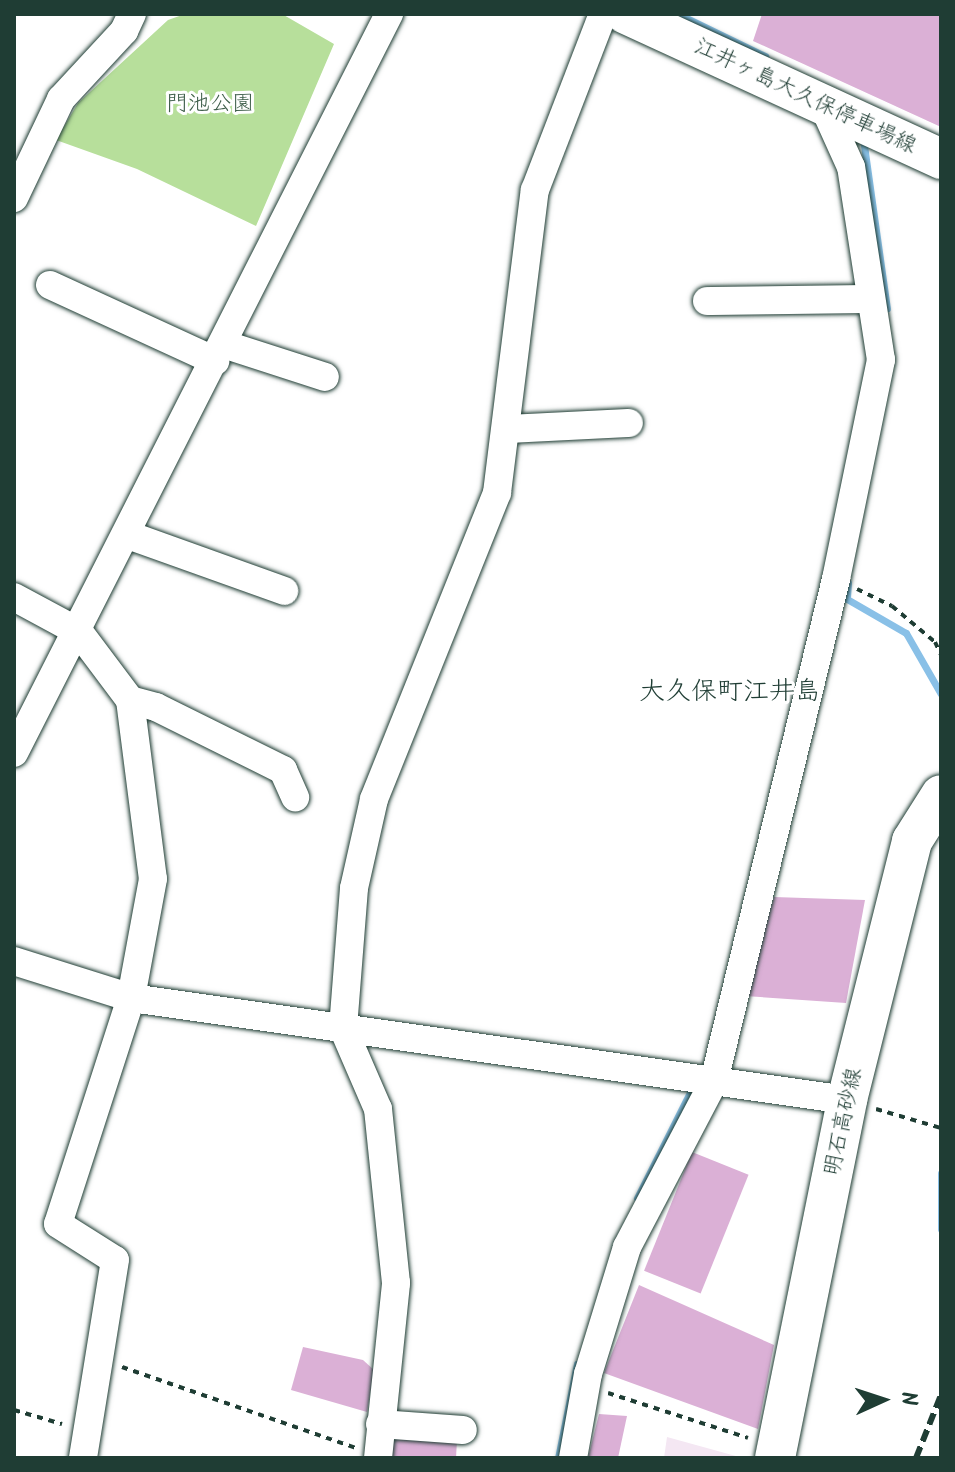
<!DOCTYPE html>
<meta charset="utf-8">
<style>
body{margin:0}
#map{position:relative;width:955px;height:1472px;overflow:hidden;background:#fff;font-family:Kalam,"Klee One",sans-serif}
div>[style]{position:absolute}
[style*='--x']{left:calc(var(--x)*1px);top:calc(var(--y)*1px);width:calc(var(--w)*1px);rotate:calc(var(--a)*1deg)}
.built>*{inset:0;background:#f4e7f3}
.green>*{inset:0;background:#b7df9b}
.stream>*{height:7px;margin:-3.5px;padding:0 3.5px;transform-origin:3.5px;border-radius:3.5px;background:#89c0e7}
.building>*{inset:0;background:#dbb0d6;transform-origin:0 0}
.path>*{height:4px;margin-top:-2px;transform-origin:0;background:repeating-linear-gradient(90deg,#1f3d34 0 6px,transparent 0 12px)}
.roads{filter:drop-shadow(0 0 2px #1f3d34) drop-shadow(0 0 2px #1f3d34)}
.street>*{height:28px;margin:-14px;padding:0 14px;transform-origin:14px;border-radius:14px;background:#fff}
.secondary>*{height:40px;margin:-20px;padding:0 20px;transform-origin:20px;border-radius:20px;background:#fff}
.rail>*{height:6px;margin-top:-3px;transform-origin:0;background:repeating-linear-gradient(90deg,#1f3d34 0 12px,transparent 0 18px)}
span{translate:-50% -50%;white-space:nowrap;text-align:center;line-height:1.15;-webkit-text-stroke:6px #fff;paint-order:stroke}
.street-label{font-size:22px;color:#1f3d34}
.park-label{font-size:22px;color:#3d5d49}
.quarter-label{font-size:26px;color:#1f3d34}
.frame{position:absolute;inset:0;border:16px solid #1f3d34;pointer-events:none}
.north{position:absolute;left:843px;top:1360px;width:80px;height:80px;-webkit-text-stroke:6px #fff;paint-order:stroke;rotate:87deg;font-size:22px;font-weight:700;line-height:32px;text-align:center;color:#1f3d34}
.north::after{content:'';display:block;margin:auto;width:28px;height:36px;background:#1f3d34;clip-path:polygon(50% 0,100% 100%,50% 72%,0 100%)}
</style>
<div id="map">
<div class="built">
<i style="clip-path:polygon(667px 1437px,743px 1458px,664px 1458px)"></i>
</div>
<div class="green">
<i style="clip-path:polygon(185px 14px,282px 14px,334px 44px,256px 226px,137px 169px,56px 140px,78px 103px,168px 20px)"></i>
</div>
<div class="stream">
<i style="--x:678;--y:14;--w:97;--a:25.8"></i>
<i style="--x:863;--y:138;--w:172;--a:82"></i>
<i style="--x:848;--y:583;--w:16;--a:94"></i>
<i style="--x:847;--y:599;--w:68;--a:30"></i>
<i style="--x:906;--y:633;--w:70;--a:60.2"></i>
<i style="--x:941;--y:1173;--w:56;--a:90"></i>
<i style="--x:637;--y:1198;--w:127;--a:-63.4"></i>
<i style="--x:558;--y:1458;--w:96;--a:-78.6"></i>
</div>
<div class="building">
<i style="clip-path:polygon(762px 14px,941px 14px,941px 127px,753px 41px)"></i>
<i style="clip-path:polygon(774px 897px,865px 900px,846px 1003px,745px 996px)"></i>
<i style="left:692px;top:1152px;width:61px;height:128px;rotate:22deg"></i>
<i style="clip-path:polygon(639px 1285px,774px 1345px,758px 1429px,604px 1373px)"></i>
<i style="clip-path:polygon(303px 1347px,363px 1360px,374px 1370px,367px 1412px,291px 1390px)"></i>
<i style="clip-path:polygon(599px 1414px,627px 1416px,618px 1458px,588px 1458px)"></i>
<i style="clip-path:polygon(388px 1432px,457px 1440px,456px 1458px,389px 1458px)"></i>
</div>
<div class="path">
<i style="--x:857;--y:589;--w:39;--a:26"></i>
<i style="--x:892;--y:606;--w:56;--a:39.9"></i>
<i style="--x:935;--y:642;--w:14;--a:65"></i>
<i style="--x:876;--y:1109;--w:68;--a:16.3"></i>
<i style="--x:122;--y:1367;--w:248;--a:19.1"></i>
<i style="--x:608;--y:1393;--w:147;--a:17.8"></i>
<i style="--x:14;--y:1410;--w:50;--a:16.3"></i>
</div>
<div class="roads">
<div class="street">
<i style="--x:14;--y:198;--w:110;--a:-64.6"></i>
<i style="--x:61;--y:99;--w:93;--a:-47.2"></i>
<i style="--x:124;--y:31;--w:19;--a:-65"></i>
<i style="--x:50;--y:285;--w:182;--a:24.7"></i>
<i style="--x:707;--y:301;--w:164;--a:-0.7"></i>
<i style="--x:223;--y:344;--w:107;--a:17.9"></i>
<i style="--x:507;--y:429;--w:122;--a:-2.8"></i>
<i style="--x:128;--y:535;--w:166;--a:19.7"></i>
<i style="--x:14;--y:597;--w:74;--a:28.3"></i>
<i style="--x:79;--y:632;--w:85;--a:53.1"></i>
<i style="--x:130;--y:700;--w:180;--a:82.7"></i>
<i style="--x:153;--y:879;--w:121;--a:100.5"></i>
<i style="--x:131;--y:998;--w:237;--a:107.9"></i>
<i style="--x:58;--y:1224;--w:67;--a:32.3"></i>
<i style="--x:115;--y:1260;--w:201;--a:99.2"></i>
<i style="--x:130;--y:700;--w:27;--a:15"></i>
<i style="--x:156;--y:707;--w:142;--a:26.4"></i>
<i style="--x:283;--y:770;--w:30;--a:66"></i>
<i style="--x:14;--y:753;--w:829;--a:-63.09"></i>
<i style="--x:14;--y:961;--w:123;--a:17.5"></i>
<i style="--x:131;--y:998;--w:723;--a:8.11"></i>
<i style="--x:380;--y:1424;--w:83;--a:4.1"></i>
<i style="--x:378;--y:1458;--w:176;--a:-84.1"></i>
<i style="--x:396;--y:1283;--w:175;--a:-95.9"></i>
<i style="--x:378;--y:1109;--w:88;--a:-113.4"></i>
<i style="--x:343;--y:1028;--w:140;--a:-85.5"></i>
<i style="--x:354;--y:888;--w:91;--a:-77.3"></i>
<i style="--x:374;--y:799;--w:330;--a:-68.1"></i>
<i style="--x:497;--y:493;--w:305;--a:-82.9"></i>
<i style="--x:535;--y:190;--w:189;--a:-68.9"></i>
<i style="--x:573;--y:1458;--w:85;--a:-79.9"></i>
<i style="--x:588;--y:1374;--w:133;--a:-72.9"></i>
<i style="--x:627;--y:1247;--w:187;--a:-62.3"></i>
<i style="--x:714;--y:1081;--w:517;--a:-76.34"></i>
<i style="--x:836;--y:579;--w:224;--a:-78.4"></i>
<i style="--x:881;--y:360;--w:195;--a:-98.8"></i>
<i style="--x:851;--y:167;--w:68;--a:-114.3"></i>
</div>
<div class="secondary">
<i style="--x:626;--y:14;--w:347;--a:24.7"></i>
<i style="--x:775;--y:1458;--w:365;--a:-78.6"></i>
<i style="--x:847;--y:1100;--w:267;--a:-75.9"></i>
<i style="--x:912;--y:841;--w:54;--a:-57.8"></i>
</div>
</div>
<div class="rail">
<i style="--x:916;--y:1458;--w:68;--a:-68.4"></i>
</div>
<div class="street-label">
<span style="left:805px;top:97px;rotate:25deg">江井ヶ島大久保停車場線</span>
<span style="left:844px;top:1122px;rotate:-78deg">明石高砂線</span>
</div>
<div class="park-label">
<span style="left:210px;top:105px">門池公園</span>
</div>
<div class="quarter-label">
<span style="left:730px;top:693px">大久保町江井島</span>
</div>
<div class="frame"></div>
<div class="north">N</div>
</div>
